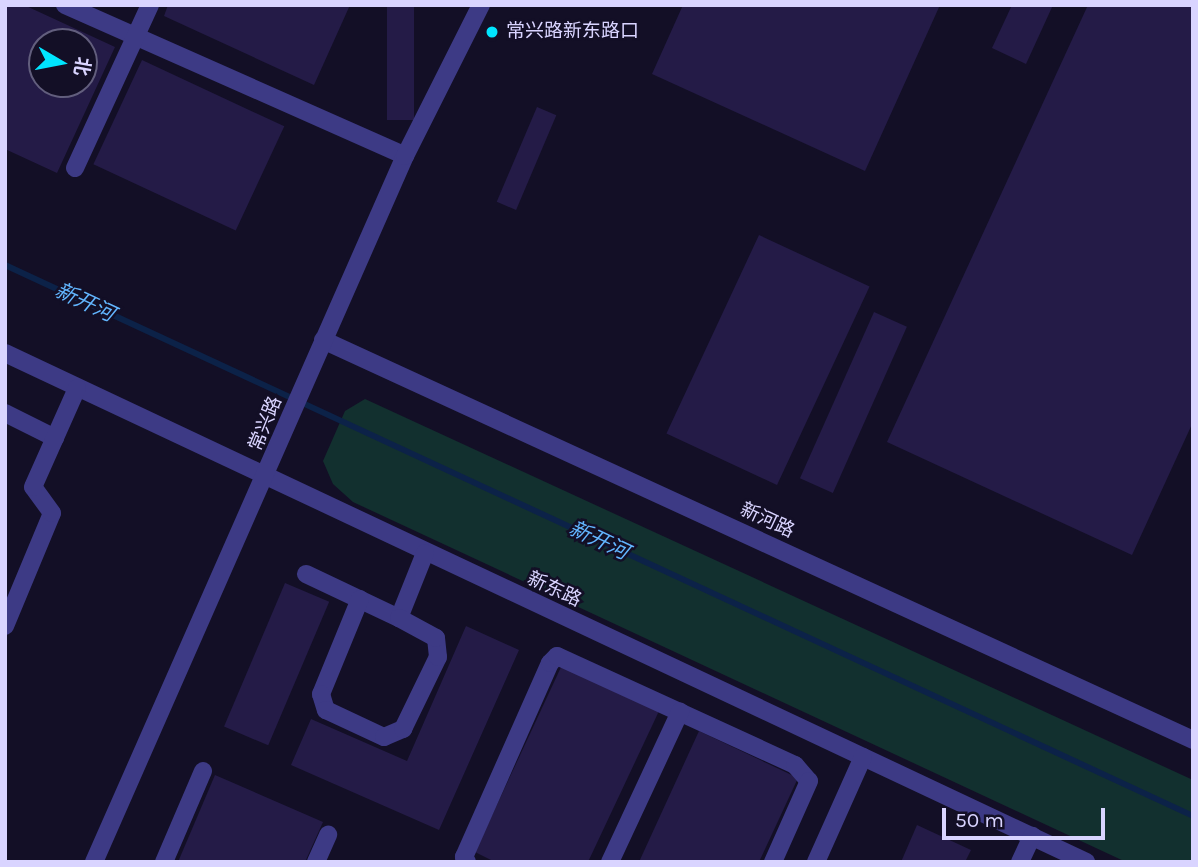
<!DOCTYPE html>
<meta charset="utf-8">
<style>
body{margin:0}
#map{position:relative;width:1198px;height:867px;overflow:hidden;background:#130f26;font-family:Karla,"Noto Sans SC",sans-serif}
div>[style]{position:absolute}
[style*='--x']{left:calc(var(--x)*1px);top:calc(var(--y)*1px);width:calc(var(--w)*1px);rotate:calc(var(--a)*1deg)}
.green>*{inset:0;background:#12302f}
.stream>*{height:6px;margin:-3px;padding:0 3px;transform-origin:3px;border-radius:3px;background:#0c2248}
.building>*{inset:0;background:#241b47;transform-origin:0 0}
.minor>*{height:18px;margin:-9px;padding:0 9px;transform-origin:9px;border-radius:9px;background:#3d3a85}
.dots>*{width:19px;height:19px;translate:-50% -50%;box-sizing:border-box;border:4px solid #130f26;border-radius:50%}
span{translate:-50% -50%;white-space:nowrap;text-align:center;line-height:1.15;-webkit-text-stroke:5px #130f26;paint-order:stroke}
.poi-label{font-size:19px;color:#d9d4ff}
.left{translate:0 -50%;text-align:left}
.street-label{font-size:19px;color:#d9d4ff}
.water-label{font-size:21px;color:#62b6ff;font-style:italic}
.frame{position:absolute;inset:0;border:7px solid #d9d4ff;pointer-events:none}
.north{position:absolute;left:28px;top:28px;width:70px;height:70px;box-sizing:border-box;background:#130f26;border:2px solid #625e7d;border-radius:50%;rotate:100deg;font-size:19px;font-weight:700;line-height:28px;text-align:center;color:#d9d4ff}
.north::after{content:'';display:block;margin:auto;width:24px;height:32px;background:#00e5ff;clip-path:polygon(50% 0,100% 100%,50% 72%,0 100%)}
.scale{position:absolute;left:942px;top:808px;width:163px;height:32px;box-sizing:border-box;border:4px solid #d9d4ff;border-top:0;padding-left:9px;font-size:21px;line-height:24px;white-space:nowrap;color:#d9d4ff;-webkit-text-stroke:5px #130f26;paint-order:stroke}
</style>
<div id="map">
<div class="green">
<i style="clip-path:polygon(365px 399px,1193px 780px,1193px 862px,1126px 862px,353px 502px,333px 484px,323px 461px,345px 411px)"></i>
</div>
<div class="stream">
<i style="--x:5;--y:265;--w:1310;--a:24.88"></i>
</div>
<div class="building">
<i style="clip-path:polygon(evenodd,5px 5px,24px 5px,115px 47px,57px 173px,5px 149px,5px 5px,42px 42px,84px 42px,84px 84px,42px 84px,42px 42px)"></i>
<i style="clip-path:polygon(168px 5px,350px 5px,314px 85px,164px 16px)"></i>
<i style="left:387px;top:5px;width:27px;height:115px"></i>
<i style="clip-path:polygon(683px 5px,940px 5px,865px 171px,652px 74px)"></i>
<i style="clip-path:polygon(1012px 5px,1053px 5px,1026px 64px,992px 48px)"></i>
<i style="clip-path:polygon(1088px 5px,1193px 5px,1193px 422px,1132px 555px,887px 442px)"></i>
<i style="left:142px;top:60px;width:157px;height:115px;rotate:25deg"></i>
<i style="left:537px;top:107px;width:21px;height:103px;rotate:23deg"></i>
<i style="left:759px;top:235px;width:122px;height:219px;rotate:25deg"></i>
<i style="left:874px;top:312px;width:36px;height:182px;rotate:24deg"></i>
<i style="left:285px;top:583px;width:48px;height:156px;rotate:23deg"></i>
<i style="clip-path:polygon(466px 626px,519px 650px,439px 830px,291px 765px,311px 719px,407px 761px)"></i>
<i style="clip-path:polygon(562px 665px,659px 711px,588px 862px,495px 862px,475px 852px)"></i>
<i style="clip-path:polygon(699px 731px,798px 778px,759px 862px,639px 862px)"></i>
<i style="clip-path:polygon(215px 775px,323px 822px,305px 862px,178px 862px)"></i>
<i style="clip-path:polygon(917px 825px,971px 850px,965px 862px,901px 862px)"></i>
</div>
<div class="minor">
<i style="--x:65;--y:5;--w:372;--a:23.9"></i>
<i style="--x:75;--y:168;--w:179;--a:-65.3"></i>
<i style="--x:323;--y:340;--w:958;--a:24.69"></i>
<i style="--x:5;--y:353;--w:1195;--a:25.21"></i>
<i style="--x:5;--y:413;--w:56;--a:26.6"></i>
<i style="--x:306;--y:574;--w:103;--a:25.3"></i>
<i style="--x:399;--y:618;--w:70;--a:-68.2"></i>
<i style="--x:360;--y:599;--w:103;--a:112.3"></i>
<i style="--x:321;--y:694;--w:17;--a:73"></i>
<i style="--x:326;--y:710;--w:64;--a:25"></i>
<i style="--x:384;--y:737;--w:21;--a:-23"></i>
<i style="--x:403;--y:729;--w:80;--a:-64.1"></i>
<i style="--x:438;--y:657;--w:19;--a:-96"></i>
<i style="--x:436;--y:638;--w:42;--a:-151.6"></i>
<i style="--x:5;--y:626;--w:122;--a:-67.4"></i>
<i style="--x:52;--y:513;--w:32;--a:-126"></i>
<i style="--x:33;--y:487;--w:108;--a:-66"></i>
<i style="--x:94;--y:862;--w:771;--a:-66.23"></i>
<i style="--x:405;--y:156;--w:169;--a:-63.3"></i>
<i style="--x:164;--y:862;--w:99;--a:-66.8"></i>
<i style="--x:316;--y:862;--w:30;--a:-66"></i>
<i style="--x:467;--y:862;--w:6;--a:-121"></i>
<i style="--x:464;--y:857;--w:212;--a:-66.1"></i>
<i style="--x:550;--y:663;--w:10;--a:-45"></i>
<i style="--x:557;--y:656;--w:262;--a:24.6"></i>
<i style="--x:795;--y:765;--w:21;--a:49"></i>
<i style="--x:809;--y:781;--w:89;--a:114"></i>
<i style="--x:610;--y:862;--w:166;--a:-65"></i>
<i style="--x:816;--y:862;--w:115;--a:-65.9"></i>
<i style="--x:1020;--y:862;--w:29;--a:-65"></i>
</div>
<div class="dots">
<i style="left:492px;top:32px;background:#00e5ff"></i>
</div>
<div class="poi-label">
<span class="left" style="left:506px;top:32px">常兴路新东路口</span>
</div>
<div class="street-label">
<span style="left:266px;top:424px;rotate:-68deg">常兴路</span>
<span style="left:767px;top:521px;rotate:25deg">新河路</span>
<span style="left:554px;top:590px;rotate:25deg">新东路</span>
</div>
<div class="water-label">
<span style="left:85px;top:302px;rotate:25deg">新开河</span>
<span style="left:599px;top:540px;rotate:25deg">新开河</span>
</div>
<div class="frame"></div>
<div class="north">北</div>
<div class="scale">50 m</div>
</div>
